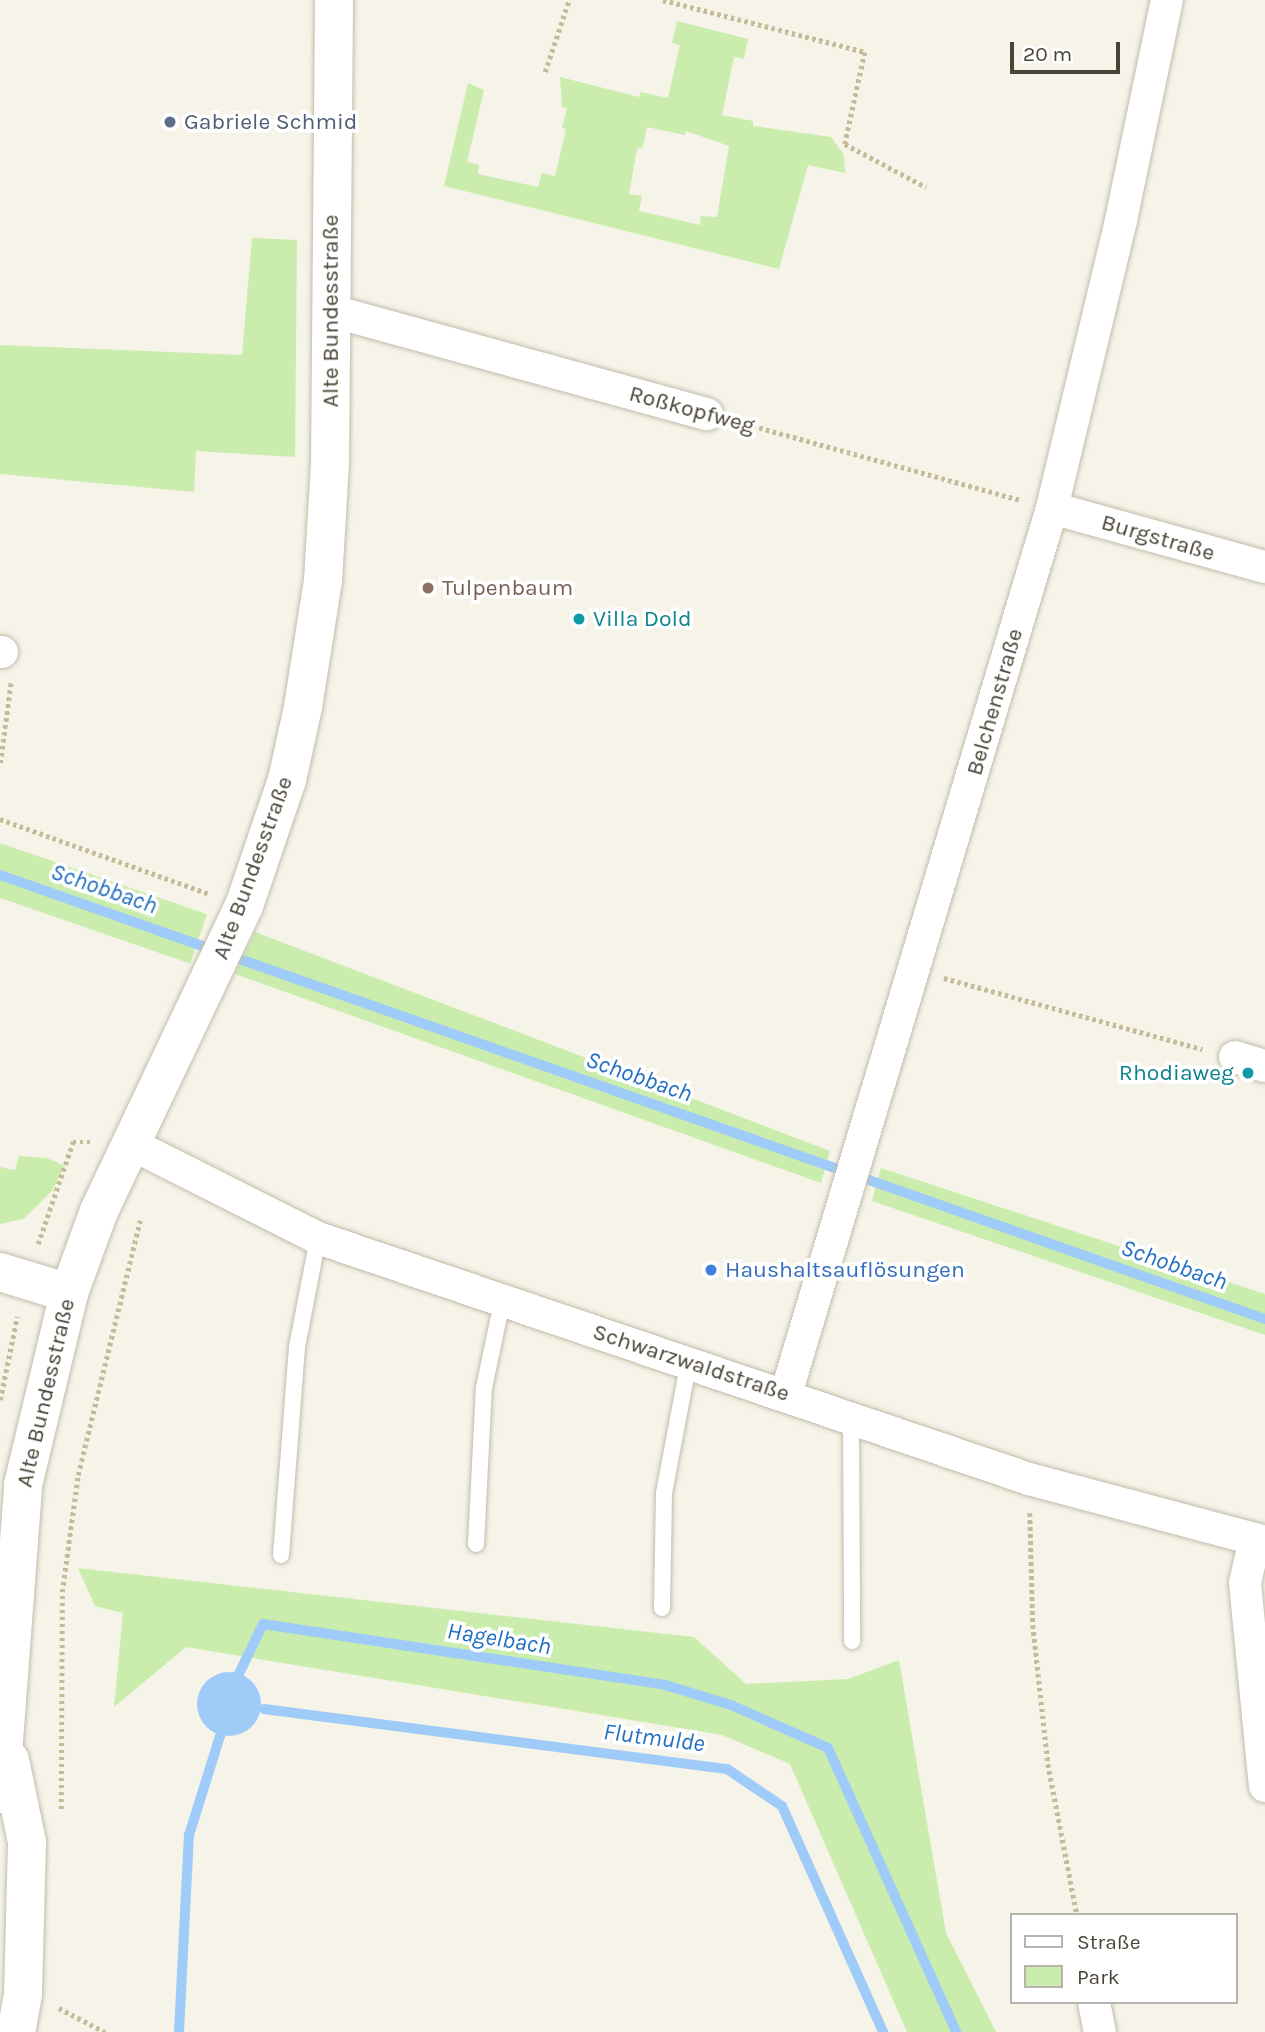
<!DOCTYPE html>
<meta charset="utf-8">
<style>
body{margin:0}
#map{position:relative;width:1265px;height:2032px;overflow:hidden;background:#f6f3e8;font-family:Karla,sans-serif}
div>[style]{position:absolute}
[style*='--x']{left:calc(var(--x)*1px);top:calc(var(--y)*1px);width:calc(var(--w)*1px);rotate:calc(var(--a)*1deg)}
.green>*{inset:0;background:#caedad;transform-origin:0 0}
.water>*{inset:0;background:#9fcbf8}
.round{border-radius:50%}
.stream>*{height:10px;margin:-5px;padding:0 5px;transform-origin:5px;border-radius:5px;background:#9fcbf8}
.path>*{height:4.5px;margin-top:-2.25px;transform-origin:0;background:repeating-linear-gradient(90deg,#c5ba99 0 3.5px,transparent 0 7px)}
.roads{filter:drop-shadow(0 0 2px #c2bcaa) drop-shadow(0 0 2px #c2bcaa)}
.service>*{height:16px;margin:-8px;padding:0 8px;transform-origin:8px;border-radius:8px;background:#fff}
.minor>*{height:32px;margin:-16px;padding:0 16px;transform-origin:16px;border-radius:16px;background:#fff}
.tertiary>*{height:38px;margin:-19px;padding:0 19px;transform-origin:19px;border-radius:19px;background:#fff}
.dots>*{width:19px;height:19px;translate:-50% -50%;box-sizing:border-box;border:4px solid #fff;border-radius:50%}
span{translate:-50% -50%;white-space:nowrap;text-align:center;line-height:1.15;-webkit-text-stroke:7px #fff;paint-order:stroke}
.service-label{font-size:23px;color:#4e5e75}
.left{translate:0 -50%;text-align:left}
.street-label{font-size:23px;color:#4a4436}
.education-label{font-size:23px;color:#785e54}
.culture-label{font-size:23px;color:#0d838f}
.right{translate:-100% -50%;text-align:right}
.shop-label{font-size:23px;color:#366cbe}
.water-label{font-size:24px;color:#236fc2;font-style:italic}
.legend{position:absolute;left:1010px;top:1913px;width:228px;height:91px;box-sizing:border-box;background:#fff;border:2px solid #b7b4af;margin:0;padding:9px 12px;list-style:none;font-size:21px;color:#4a4436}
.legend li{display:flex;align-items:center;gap:14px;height:35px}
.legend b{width:35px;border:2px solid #b7b4af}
.scale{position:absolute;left:1010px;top:42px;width:110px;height:32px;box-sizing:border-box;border:4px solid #4a4436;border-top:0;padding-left:9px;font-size:21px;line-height:24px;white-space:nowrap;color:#4a4436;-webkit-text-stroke:5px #fff;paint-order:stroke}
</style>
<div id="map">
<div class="green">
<i style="clip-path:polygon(evenodd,677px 21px,748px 39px,744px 59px,734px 57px,722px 115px,753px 121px,753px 126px,831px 137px,844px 155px,845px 173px,808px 165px,779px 269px,444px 186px,468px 83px,484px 90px,467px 162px,479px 165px,478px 174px,538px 187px,542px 173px,555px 176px,566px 129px,562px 128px,567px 108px,562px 107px,560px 77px,639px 97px,641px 92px,668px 98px,680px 45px,672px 43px,677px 21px,647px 127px,685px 135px,686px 131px,729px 146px,717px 217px,701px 216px,700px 225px,639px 211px,642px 196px,629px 194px,637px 149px,643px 147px,647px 127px)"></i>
<i style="clip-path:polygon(252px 238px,297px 240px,295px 457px,196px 451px,194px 492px,0 474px,0 345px,242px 355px)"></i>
<i style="left:0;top:843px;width:219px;height:52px;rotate:19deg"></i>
<i style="clip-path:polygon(255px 932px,830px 1151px,821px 1183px,235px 974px)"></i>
<i style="clip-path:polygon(19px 1156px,47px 1158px,65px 1166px,52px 1191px,31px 1212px,23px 1219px,0 1224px,0 1167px,15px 1170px)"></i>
<i style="clip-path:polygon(881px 1168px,1265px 1294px,1265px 1335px,872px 1201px)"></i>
<i style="clip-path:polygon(78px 1568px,694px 1637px,746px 1684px,848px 1679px,899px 1660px,946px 1933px,996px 2032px,907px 2032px,790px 1764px,722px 1735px,186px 1647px,114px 1707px,123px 1613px,95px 1606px)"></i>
</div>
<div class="water">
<i class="round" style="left:197px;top:1672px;width:64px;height:64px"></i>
</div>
<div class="stream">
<i style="--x:0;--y:875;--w:1341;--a:19.34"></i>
<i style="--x:234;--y:1684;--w:67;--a:-64.2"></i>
<i style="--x:263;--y:1624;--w:407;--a:8.6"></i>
<i style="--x:665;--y:1685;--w:69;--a:16.9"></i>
<i style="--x:731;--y:1705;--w:106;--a:23.9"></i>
<i style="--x:828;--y:1748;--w:312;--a:65.7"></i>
<i style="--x:264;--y:1709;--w:467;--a:7.4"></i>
<i style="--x:727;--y:1769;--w:66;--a:33.9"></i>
<i style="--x:782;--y:1806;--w:248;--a:65.9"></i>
<i style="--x:179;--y:2032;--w:197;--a:-87.1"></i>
<i style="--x:189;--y:1835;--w:117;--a:-72.6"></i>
</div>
<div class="path">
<i style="--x:663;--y:0;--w:209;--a:14.4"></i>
<i style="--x:865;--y:52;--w:94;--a:102.3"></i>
<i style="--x:845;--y:144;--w:92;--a:28"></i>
<i style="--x:545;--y:72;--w:76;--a:-71.6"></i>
<i style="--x:739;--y:422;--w:292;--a:15.5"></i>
<i style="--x:0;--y:763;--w:81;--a:-82.2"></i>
<i style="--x:0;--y:819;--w:223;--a:19.7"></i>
<i style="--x:944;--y:978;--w:268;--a:15.4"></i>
<i style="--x:38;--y:1244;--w:108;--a:-71.1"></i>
<i style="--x:73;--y:1142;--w:19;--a:0"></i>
<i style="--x:0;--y:1400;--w:85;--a:-78.4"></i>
<i style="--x:1030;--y:1513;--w:112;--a:88.5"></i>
<i style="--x:1033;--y:1625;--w:140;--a:83.8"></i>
<i style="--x:1048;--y:1764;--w:154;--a:79.1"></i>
<i style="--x:61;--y:1809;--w:217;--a:-89.7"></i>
<i style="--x:62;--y:1592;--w:118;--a:-82.2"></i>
<i style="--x:78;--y:1475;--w:262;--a:-76.3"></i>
<i style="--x:59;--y:2008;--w:52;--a:27.6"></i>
</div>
<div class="roads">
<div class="service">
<i style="--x:851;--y:1418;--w:223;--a:89.7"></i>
<i style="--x:476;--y:1544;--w:156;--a:-87.1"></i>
<i style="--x:484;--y:1388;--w:88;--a:-78.2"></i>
<i style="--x:281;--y:1555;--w:209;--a:-85.6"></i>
<i style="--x:297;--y:1347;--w:111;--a:-79.1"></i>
<i style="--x:662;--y:1608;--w:115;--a:-89"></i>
<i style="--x:664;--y:1493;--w:134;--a:-79.3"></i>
</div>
<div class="minor">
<i style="--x:332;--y:311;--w:389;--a:15.4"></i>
<i style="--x:1052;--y:508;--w:221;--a:15.5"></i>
<i style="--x:0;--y:652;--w:2;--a:0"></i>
<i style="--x:1235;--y:1057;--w:31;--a:17"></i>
<i style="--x:131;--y:1144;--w:209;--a:26.7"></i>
<i style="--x:318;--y:1238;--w:751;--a:18.72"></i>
<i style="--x:1029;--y:1479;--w:244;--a:14.9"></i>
<i style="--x:786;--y:1394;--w:925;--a:-73.29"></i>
<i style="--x:1052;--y:508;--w:296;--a:-76.5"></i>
<i style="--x:1121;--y:220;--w:225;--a:-78.2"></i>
<i style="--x:1255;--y:1539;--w:45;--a:102.8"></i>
<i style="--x:1245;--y:1583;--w:204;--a:84.4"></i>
<i style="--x:1094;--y:2002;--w:31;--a:79"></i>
</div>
<div class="tertiary">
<i style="--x:0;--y:1272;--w:72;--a:16.9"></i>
<i style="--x:10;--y:1760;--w:84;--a:78.3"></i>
<i style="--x:27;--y:1842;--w:152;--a:91.5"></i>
<i style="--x:23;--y:1994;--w:39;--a:100"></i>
<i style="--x:0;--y:1794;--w:310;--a:-85.7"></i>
<i style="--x:23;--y:1485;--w:197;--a:-76.5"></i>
<i style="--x:69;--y:1293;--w:87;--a:-69.9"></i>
<i style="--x:99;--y:1211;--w:338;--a:-64.6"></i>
<i style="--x:244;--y:906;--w:133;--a:-71.2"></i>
<i style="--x:287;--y:780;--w:75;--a:-77.6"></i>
<i style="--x:303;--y:707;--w:128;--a:-81"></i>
<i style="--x:323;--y:581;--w:118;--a:-86.6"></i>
<i style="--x:330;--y:463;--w:463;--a:-89.5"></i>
</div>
</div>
<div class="dots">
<i style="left:170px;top:122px;background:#5c6f8a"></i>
<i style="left:428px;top:588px;background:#8d6e63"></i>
<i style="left:579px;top:619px;background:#0f9aa8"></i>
<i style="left:1248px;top:1073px;background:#0f9aa8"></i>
<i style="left:711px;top:1270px;background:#3f7fe0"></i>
</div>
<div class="service-label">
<span class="left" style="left:184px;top:122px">Gabriele Schmid</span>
</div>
<div class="street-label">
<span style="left:331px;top:311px;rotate:-90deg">Alte Bundesstraße</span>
<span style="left:692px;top:410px;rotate:15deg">Roßkopfweg</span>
<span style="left:1158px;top:538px;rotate:16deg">Burgstraße</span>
<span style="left:995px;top:702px;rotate:-74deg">Belchenstraße</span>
<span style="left:253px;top:868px;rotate:-70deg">Alte Bundesstraße</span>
<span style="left:691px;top:1363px;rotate:18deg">Schwarzwaldstraße</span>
<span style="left:46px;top:1393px;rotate:-77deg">Alte Bundesstraße</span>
</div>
<div class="education-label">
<span class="left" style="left:442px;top:588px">Tulpenbaum</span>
</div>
<div class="culture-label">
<span class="left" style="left:593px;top:619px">Villa Dold</span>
<span class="right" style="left:1234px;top:1073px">Rhodiaweg</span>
</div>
<div class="shop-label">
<span class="left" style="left:725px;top:1270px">Haushaltsauflösungen</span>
</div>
<div class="water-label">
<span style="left:104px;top:889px;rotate:19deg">Schobbach</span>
<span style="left:639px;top:1077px;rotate:19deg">Schobbach</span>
<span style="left:1174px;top:1265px;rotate:19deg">Schobbach</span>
<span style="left:499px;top:1639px;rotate:9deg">Hagelbach</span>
<span style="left:654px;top:1738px;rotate:7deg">Flutmulde</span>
</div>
<ul class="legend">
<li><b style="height:9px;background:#fff"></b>Straße</li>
<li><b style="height:19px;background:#caedad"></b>Park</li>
</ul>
<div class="scale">20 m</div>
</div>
